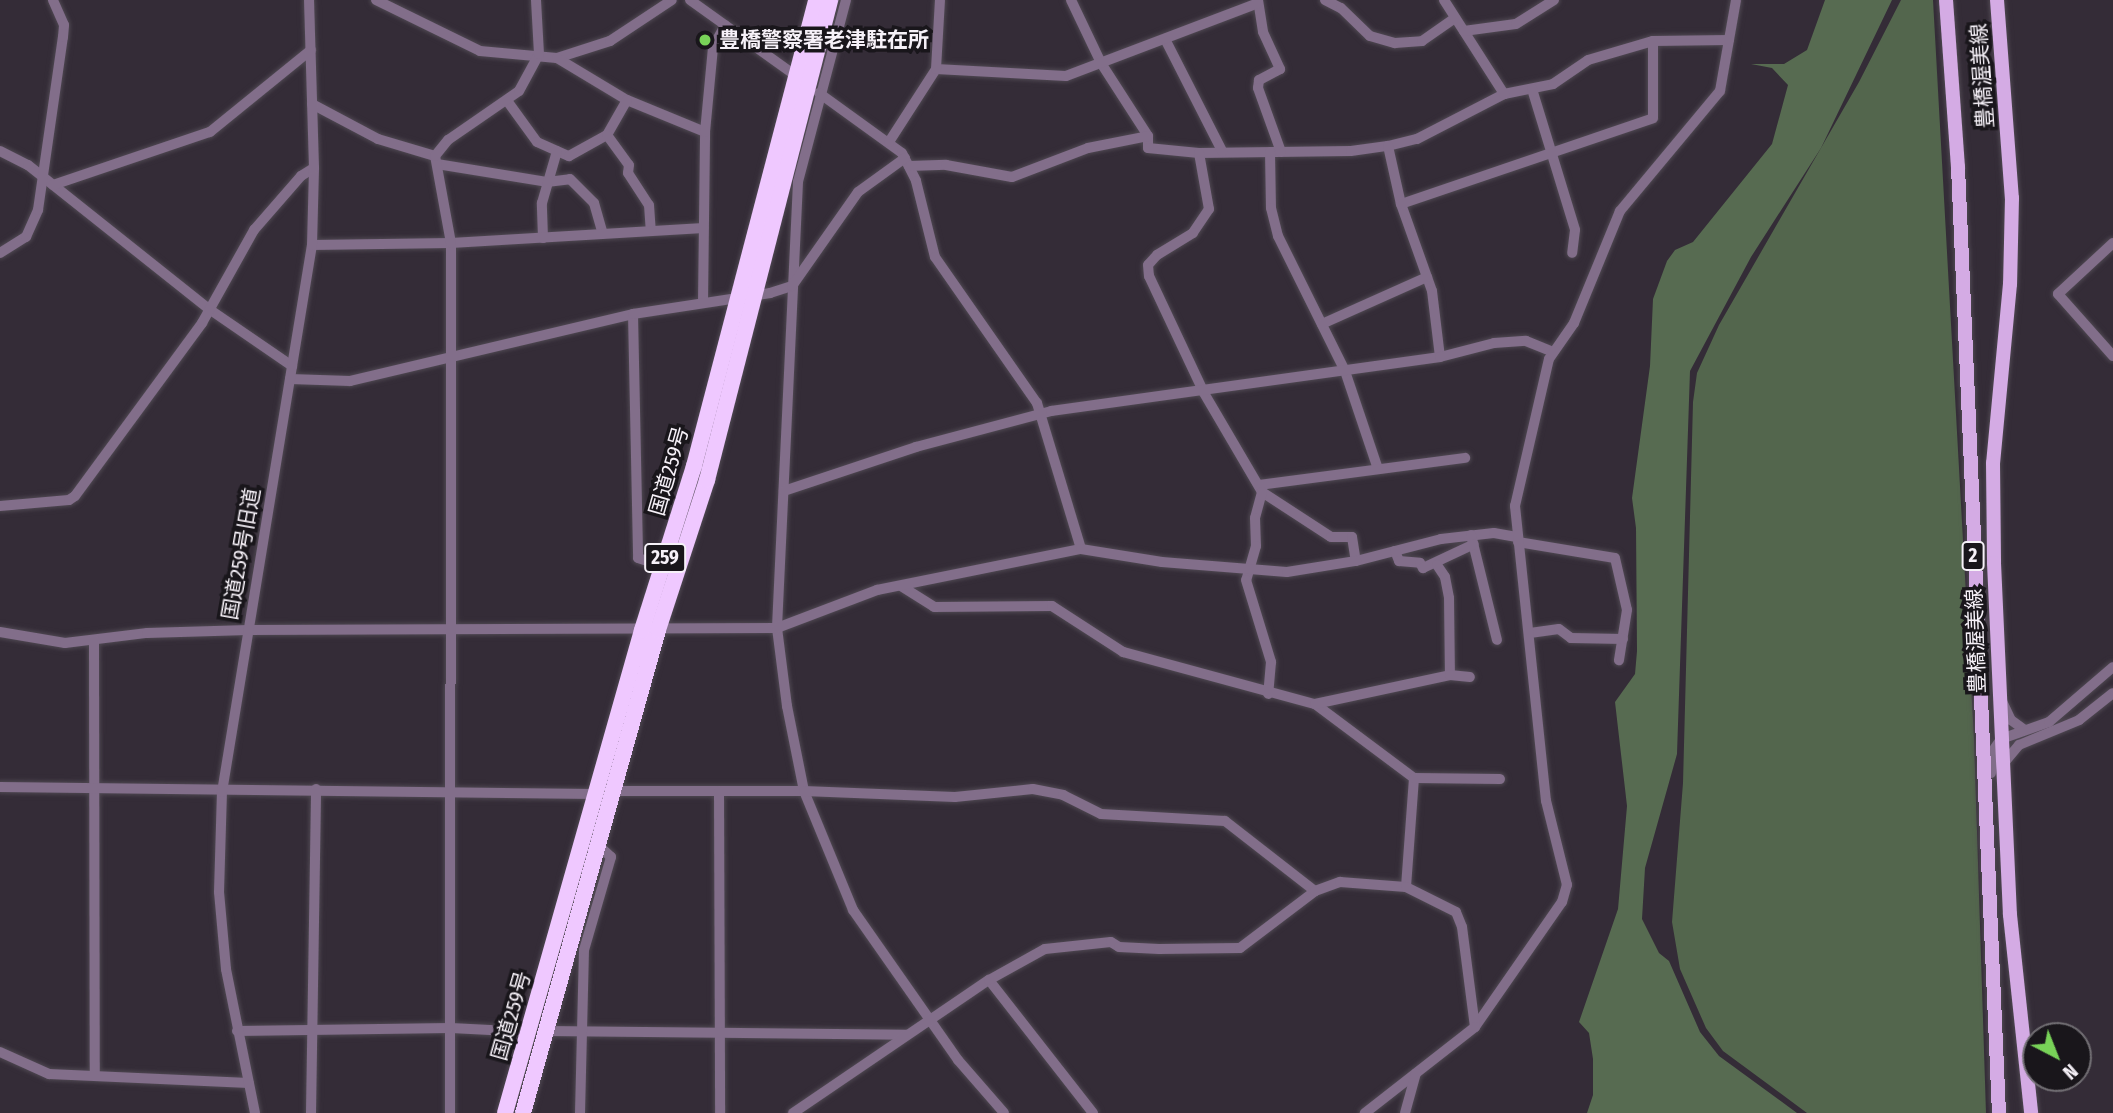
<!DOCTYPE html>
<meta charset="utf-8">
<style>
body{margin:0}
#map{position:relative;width:2113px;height:1113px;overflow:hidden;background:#342c37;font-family:"Fira Sans Condensed","Noto Sans JP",sans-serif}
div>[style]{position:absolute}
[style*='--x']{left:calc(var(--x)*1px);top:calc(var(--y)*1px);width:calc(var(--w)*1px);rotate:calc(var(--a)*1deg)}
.forest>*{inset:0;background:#53664d}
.water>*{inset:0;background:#576b51}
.roads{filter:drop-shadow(0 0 2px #4f4852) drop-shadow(0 0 2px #4f4852)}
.minor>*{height:10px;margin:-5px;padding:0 5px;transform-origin:5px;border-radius:5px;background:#826e8a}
.major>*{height:14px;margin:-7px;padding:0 7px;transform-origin:7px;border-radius:7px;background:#d4abe4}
.highway>*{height:16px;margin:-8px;padding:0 8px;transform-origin:8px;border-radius:8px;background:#efc8ff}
.dots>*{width:19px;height:19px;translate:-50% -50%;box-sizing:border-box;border:4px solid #19161b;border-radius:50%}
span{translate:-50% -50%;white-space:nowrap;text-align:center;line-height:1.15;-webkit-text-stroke:7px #19161b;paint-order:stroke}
.shield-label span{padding:2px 5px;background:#19161b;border:2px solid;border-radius:5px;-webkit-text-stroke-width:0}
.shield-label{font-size:19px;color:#f6f1f8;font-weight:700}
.poi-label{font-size:21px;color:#f6f1f8;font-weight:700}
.left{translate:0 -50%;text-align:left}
.street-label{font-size:21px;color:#f6f1f8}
.north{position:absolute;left:2022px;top:1022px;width:70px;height:70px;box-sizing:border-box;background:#19161b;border:2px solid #716e73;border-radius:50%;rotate:138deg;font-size:19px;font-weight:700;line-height:28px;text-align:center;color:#f6f1f8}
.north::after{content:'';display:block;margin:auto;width:24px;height:32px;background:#78d258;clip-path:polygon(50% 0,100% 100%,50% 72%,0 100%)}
</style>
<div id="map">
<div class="forest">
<i style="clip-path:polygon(1901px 0,1933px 0,1974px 738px,1986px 1113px,1807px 1113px,1723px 1051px,1706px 1028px,1680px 969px,1672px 922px,1683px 783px,1693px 402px,1697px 373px,1719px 325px,1859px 82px)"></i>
</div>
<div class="water">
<i style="clip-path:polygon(1825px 0,1892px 0,1821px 148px,1751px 257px,1690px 371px,1677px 754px,1645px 868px,1642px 919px,1659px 953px,1669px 961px,1700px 1032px,1719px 1056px,1797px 1113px,1587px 1113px,1593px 1095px,1593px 1059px,1589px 1033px,1579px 1022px,1618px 909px,1627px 806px,1615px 702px,1635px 674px,1637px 651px,1636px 528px,1632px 498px,1650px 366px,1653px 299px,1667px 261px,1675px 250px,1693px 242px,1772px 144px,1788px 85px,1772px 68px,1751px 64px,1784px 64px,1807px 50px)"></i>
</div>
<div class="roads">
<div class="minor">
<i style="--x:376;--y:0;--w:116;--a:26.1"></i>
<i style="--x:480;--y:51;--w:77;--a:5.2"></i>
<i style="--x:557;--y:58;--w:56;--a:-17.8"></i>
<i style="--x:610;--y:41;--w:74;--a:-33.5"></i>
<i style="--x:690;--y:0;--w:125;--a:35.6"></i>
<i style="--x:846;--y:0;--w:188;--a:104.8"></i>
<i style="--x:798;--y:182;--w:446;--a:92.7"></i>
<i style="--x:777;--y:628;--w:79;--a:82.7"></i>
<i style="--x:787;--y:706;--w:87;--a:78.7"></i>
<i style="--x:804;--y:791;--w:129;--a:67.6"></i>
<i style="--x:853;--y:910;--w:183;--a:55"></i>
<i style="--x:958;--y:1060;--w:70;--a:49"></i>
<i style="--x:1071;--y:0;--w:70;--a:64.5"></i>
<i style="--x:1101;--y:63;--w:87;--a:57.2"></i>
<i style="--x:1148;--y:136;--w:12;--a:90"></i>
<i style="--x:1148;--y:148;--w:51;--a:5.6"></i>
<i style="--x:1199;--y:153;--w:152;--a:-0.8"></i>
<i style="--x:1351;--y:151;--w:37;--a:-8"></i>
<i style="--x:1388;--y:146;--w:30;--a:-14"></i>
<i style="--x:1417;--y:139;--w:98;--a:-27.3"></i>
<i style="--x:1504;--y:94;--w:50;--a:-11.5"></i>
<i style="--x:1553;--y:84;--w:42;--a:-34.4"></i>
<i style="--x:1588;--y:60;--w:68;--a:-16.3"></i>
<i style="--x:1653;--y:41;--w:76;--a:-0.8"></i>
<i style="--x:1258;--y:0;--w:32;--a:81"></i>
<i style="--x:1263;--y:32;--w:41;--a:65.3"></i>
<i style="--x:1280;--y:69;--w:24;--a:152"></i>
<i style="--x:1259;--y:80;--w:8;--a:97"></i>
<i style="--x:1258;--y:88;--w:68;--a:70.2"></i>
<i style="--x:1325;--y:0;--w:18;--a:27"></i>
<i style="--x:1341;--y:8;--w:40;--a:44"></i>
<i style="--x:1370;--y:36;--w:26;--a:16"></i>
<i style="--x:1395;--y:43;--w:27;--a:-4"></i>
<i style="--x:1422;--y:41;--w:40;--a:-34.9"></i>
<i style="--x:1444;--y:0;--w:112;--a:57.4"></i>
<i style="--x:1464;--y:31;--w:52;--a:-7.7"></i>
<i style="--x:1516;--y:24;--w:45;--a:-32.3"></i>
<i style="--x:1165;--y:39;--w:126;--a:63"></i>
<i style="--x:557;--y:58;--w:82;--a:31"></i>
<i style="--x:627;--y:100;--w:84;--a:22.3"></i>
<i style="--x:936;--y:69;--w:130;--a:3.1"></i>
<i style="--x:1066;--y:76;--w:205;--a:-20.8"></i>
<i style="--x:1532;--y:89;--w:147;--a:73"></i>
<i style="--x:1575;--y:230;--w:23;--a:97"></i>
<i style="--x:819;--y:93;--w:102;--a:35.9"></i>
<i style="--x:902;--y:153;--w:31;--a:63"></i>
<i style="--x:916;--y:181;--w:78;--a:76"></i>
<i style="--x:935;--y:257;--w:178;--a:55.1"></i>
<i style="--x:1037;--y:403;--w:152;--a:73.2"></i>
<i style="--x:508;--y:102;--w:49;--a:54.1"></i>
<i style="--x:537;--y:142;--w:35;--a:24"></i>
<i style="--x:569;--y:156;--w:43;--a:-28.9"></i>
<i style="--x:607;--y:135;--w:40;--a:-60.3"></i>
<i style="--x:312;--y:104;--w:75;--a:27.9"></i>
<i style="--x:378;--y:139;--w:59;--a:16.6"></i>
<i style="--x:607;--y:135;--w:37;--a:54"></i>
<i style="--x:629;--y:165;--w:8;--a:97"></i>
<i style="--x:628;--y:173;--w:38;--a:57"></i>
<i style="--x:649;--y:205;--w:26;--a:86"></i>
<i style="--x:889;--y:142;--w:87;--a:-57.2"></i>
<i style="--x:936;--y:69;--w:69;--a:-86.7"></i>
<i style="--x:1388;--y:146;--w:59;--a:77.4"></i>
<i style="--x:1401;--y:204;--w:92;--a:70.4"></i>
<i style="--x:1432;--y:291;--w:66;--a:83.1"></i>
<i style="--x:0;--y:151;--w:31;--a:27"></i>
<i style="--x:28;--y:165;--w:231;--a:38.5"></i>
<i style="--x:209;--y:309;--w:101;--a:34.5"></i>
<i style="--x:1270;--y:152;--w:56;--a:89"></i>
<i style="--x:1271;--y:208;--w:29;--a:76"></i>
<i style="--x:1278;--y:236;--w:151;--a:63.6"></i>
<i style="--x:1345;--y:371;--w:103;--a:71.4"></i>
<i style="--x:1199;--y:153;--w:57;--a:79.9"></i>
<i style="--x:1209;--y:209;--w:29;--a:124"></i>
<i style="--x:1193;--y:233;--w:42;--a:148.6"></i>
<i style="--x:1157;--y:255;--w:13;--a:132"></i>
<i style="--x:1148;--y:265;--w:11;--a:85"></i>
<i style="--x:1149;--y:276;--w:129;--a:64.8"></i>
<i style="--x:1204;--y:393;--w:115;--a:59.6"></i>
<i style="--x:1262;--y:492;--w:82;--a:33.1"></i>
<i style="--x:1331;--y:537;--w:21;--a:0"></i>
<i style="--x:1352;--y:537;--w:24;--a:81"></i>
<i style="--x:1356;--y:561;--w:88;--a:-14.5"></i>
<i style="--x:1441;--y:539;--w:53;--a:-6.5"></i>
<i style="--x:1494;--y:533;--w:23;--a:10"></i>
<i style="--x:437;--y:164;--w:111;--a:9.3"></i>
<i style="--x:547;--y:182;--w:23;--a:-7"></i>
<i style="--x:570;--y:179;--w:34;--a:45"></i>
<i style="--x:594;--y:203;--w:32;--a:74"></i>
<i style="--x:909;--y:166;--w:37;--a:-2"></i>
<i style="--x:946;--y:165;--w:67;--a:10.3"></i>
<i style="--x:1012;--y:177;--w:81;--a:-20.9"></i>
<i style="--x:1088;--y:148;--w:61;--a:-11.3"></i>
<i style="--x:53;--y:185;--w:166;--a:-18.7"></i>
<i style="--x:210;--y:132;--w:130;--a:-39.1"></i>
<i style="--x:1401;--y:204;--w:266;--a:-18.8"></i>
<i style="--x:1653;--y:118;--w:77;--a:-90"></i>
<i style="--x:543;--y:238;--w:35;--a:-92"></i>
<i style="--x:542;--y:203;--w:54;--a:-73.9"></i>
<i style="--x:2113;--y:243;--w:75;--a:137.2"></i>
<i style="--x:2058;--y:294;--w:83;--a:48.4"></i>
<i style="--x:312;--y:245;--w:139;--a:-0.8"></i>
<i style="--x:451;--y:243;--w:253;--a:-3.4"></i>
<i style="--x:0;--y:253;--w:31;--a:-32"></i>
<i style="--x:26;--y:237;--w:30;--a:-66"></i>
<i style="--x:38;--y:210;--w:175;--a:-81.8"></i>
<i style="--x:63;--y:37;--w:12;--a:-85"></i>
<i style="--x:64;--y:25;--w:27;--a:-114"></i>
<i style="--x:703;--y:303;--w:171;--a:-89.3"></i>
<i style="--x:705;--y:132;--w:85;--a:-84.6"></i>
<i style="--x:713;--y:47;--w:25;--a:-61"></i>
<i style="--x:633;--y:314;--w:244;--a:88.8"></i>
<i style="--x:638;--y:558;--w:25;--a:18"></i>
<i style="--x:1322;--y:324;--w:115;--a:-24.1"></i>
<i style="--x:290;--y:379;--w:60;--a:1.9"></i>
<i style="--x:350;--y:381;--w:291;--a:-13.3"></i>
<i style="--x:633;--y:314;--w:139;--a:-8.7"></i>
<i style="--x:770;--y:293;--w:23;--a:-18"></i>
<i style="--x:792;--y:286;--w:115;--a:-54.9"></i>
<i style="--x:858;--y:192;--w:58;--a:-35.9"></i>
<i style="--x:1259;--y:485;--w:208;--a:-7.5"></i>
<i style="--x:784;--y:491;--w:139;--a:-18.4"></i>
<i style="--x:916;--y:447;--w:140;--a:-14.9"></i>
<i style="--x:1051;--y:411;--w:393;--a:-7.9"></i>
<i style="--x:1440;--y:357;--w:56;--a:-14.5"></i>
<i style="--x:1494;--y:343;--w:32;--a:-4"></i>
<i style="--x:1526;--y:341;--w:29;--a:22"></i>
<i style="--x:1262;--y:492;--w:27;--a:105"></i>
<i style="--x:1255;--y:518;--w:28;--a:88"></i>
<i style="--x:1256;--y:546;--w:35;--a:106"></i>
<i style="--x:1246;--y:580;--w:86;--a:73"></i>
<i style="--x:1271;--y:662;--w:32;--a:95"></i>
<i style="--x:0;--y:506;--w:69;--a:-5"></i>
<i style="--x:69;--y:500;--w:7;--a:-34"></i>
<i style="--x:75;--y:496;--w:215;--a:-53.7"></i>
<i style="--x:202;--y:323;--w:107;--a:-60.8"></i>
<i style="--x:254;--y:230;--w:72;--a:-49"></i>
<i style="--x:301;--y:176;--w:15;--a:-32"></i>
<i style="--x:1471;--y:535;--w:108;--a:76.1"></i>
<i style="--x:1518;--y:542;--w:98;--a:9.4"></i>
<i style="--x:1615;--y:558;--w:53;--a:77"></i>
<i style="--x:1627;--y:610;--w:51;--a:99.1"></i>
<i style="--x:1395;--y:551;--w:11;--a:68"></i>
<i style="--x:1399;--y:561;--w:21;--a:5"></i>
<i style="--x:1420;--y:563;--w:6;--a:59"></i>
<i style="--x:1423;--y:568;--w:56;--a:-25.2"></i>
<i style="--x:1437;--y:565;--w:14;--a:56"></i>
<i style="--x:1445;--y:577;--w:21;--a:79"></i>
<i style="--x:1449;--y:598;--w:77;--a:89.3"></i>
<i style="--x:901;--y:586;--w:39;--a:32"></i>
<i style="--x:934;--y:607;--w:118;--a:-0.5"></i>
<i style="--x:1052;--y:606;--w:85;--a:32.9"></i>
<i style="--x:1123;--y:652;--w:199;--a:15.2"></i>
<i style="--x:1315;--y:704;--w:124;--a:36.8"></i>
<i style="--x:1414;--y:778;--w:109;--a:94.2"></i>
<i style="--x:0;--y:632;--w:66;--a:9.6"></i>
<i style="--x:65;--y:643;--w:83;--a:-7"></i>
<i style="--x:147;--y:633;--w:101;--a:-1.7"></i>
<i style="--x:248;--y:630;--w:529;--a:-0.22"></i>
<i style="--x:777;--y:628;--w:107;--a:-20.8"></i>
<i style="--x:877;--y:590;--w:208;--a:-11.4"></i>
<i style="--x:1081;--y:549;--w:82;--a:9.1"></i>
<i style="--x:1162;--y:562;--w:125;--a:4.6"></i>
<i style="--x:1287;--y:572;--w:70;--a:-9.1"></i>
<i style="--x:1530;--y:633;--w:29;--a:-8"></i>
<i style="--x:1559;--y:629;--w:15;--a:37"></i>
<i style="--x:1571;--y:638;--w:52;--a:1.1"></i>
<i style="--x:94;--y:640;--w:435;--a:89.9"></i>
<i style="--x:2002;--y:701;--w:21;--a:65"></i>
<i style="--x:2011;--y:720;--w:17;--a:36"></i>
<i style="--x:1315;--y:704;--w:138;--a:-12.1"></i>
<i style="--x:1450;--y:675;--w:20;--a:6"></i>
<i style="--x:2003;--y:764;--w:25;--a:-50"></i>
<i style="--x:2019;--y:745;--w:65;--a:-22.6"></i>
<i style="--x:2079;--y:720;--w:43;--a:-38.5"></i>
<i style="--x:1991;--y:773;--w:21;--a:-87"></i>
<i style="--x:1992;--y:752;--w:16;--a:-55"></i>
<i style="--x:2001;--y:739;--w:51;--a:-19.5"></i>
<i style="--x:2049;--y:722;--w:84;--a:-40.7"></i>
<i style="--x:1414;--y:778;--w:86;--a:0.7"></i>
<i style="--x:0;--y:787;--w:595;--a:0.67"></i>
<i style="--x:615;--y:791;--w:189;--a:0"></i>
<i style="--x:804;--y:791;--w:151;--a:2.3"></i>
<i style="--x:955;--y:797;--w:78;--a:-5.9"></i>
<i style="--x:1033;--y:789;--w:31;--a:11"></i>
<i style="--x:1063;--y:795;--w:42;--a:26.6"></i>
<i style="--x:1101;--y:814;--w:124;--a:3.2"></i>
<i style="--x:1225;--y:821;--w:114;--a:37.9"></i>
<i style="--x:719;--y:791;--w:322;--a:89.8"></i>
<i style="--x:989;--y:980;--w:169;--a:52"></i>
<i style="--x:1475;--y:1027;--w:152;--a:-55.2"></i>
<i style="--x:1562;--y:902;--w:18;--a:-74"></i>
<i style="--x:1567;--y:885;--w:87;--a:-104"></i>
<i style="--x:1546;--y:801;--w:297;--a:-96"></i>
<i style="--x:1515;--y:506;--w:151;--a:-77"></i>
<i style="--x:1549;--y:359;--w:44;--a:-55.2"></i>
<i style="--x:1574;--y:323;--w:121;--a:-67.7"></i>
<i style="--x:1620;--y:211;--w:156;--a:-50.2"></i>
<i style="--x:1720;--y:91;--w:92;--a:-80"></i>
<i style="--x:237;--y:1031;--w:214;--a:-0.8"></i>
<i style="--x:451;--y:1028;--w:78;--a:2.9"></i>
<i style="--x:546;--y:1031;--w:361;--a:0.6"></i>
<i style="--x:0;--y:1052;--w:54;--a:24.2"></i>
<i style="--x:49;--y:1074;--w:200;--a:2.6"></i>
<i style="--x:255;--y:1113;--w:147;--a:-101.4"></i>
<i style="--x:226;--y:969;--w:77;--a:-95.2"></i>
<i style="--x:219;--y:892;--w:100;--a:-88.3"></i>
<i style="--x:222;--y:792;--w:554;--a:-80.66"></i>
<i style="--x:312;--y:245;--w:77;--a:-88.5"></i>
<i style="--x:314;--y:168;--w:168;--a:-91.7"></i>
<i style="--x:311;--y:1113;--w:324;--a:-89.1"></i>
<i style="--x:450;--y:1113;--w:870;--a:-89.93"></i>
<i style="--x:451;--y:243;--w:88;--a:-100.4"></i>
<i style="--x:435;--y:156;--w:21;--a:-51"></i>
<i style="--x:448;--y:140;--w:86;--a:-34.6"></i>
<i style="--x:519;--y:91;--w:42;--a:-61.6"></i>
<i style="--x:539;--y:54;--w:54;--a:-93.2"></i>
<i style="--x:580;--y:1113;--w:163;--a:-88.6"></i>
<i style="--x:584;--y:950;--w:97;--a:-73.8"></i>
<i style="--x:611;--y:857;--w:16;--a:-137"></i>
<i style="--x:793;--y:1113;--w:237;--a:-34.2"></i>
<i style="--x:989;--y:980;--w:64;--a:-29"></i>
<i style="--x:1045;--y:949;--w:66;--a:-6.1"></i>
<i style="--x:1111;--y:942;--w:9;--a:32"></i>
<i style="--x:1119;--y:947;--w:40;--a:2.9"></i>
<i style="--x:1159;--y:949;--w:81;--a:-0.7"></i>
<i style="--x:1240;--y:948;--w:94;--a:-37.2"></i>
<i style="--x:1315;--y:891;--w:27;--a:-20"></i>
<i style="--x:1340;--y:882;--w:66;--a:4.3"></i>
<i style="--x:1406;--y:887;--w:56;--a:26.6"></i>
<i style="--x:1456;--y:912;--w:16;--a:68"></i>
<i style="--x:1462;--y:927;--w:101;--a:82.6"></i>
<i style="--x:1475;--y:1027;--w:140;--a:142"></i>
<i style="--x:1405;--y:1113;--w:41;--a:-74.6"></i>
</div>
<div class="major">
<i style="--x:1946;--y:0;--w:167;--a:85.9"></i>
<i style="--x:1958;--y:167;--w:947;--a:87.52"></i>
<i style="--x:1997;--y:0;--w:199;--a:85.7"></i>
<i style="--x:2012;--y:198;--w:86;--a:91.3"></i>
<i style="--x:2010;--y:284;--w:180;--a:95.4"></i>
<i style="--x:1993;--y:463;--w:100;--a:89.4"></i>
<i style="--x:1994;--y:563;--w:352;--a:87.4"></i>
<i style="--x:2010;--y:915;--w:199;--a:83.9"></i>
</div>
<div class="highway">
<i style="--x:505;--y:1113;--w:502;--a:-74.16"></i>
<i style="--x:642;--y:630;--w:172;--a:-72.4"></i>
<i style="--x:694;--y:466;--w:482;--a:-75.3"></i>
<i style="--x:523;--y:1113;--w:502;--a:-74.38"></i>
<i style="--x:658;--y:630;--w:158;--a:-71.9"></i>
<i style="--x:707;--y:480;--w:496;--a:-75.6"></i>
</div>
</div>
<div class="dots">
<i style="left:705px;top:40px;background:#78d258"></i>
</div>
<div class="shield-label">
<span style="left:1973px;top:556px">2</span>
<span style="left:665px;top:558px">259</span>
</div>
<div class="poi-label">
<span class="left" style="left:719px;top:40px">豊橋警察署老津駐在所</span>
</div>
<div class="street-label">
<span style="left:1982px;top:76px;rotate:-94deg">豊橋渥美線</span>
<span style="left:669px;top:471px;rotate:-74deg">国道259号</span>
<span style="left:241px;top:554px;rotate:-80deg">国道259号旧道</span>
<span style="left:1976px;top:641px;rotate:-92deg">豊橋渥美線</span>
<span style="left:511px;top:1016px;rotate:-74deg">国道259号</span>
</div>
<div class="north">N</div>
</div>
